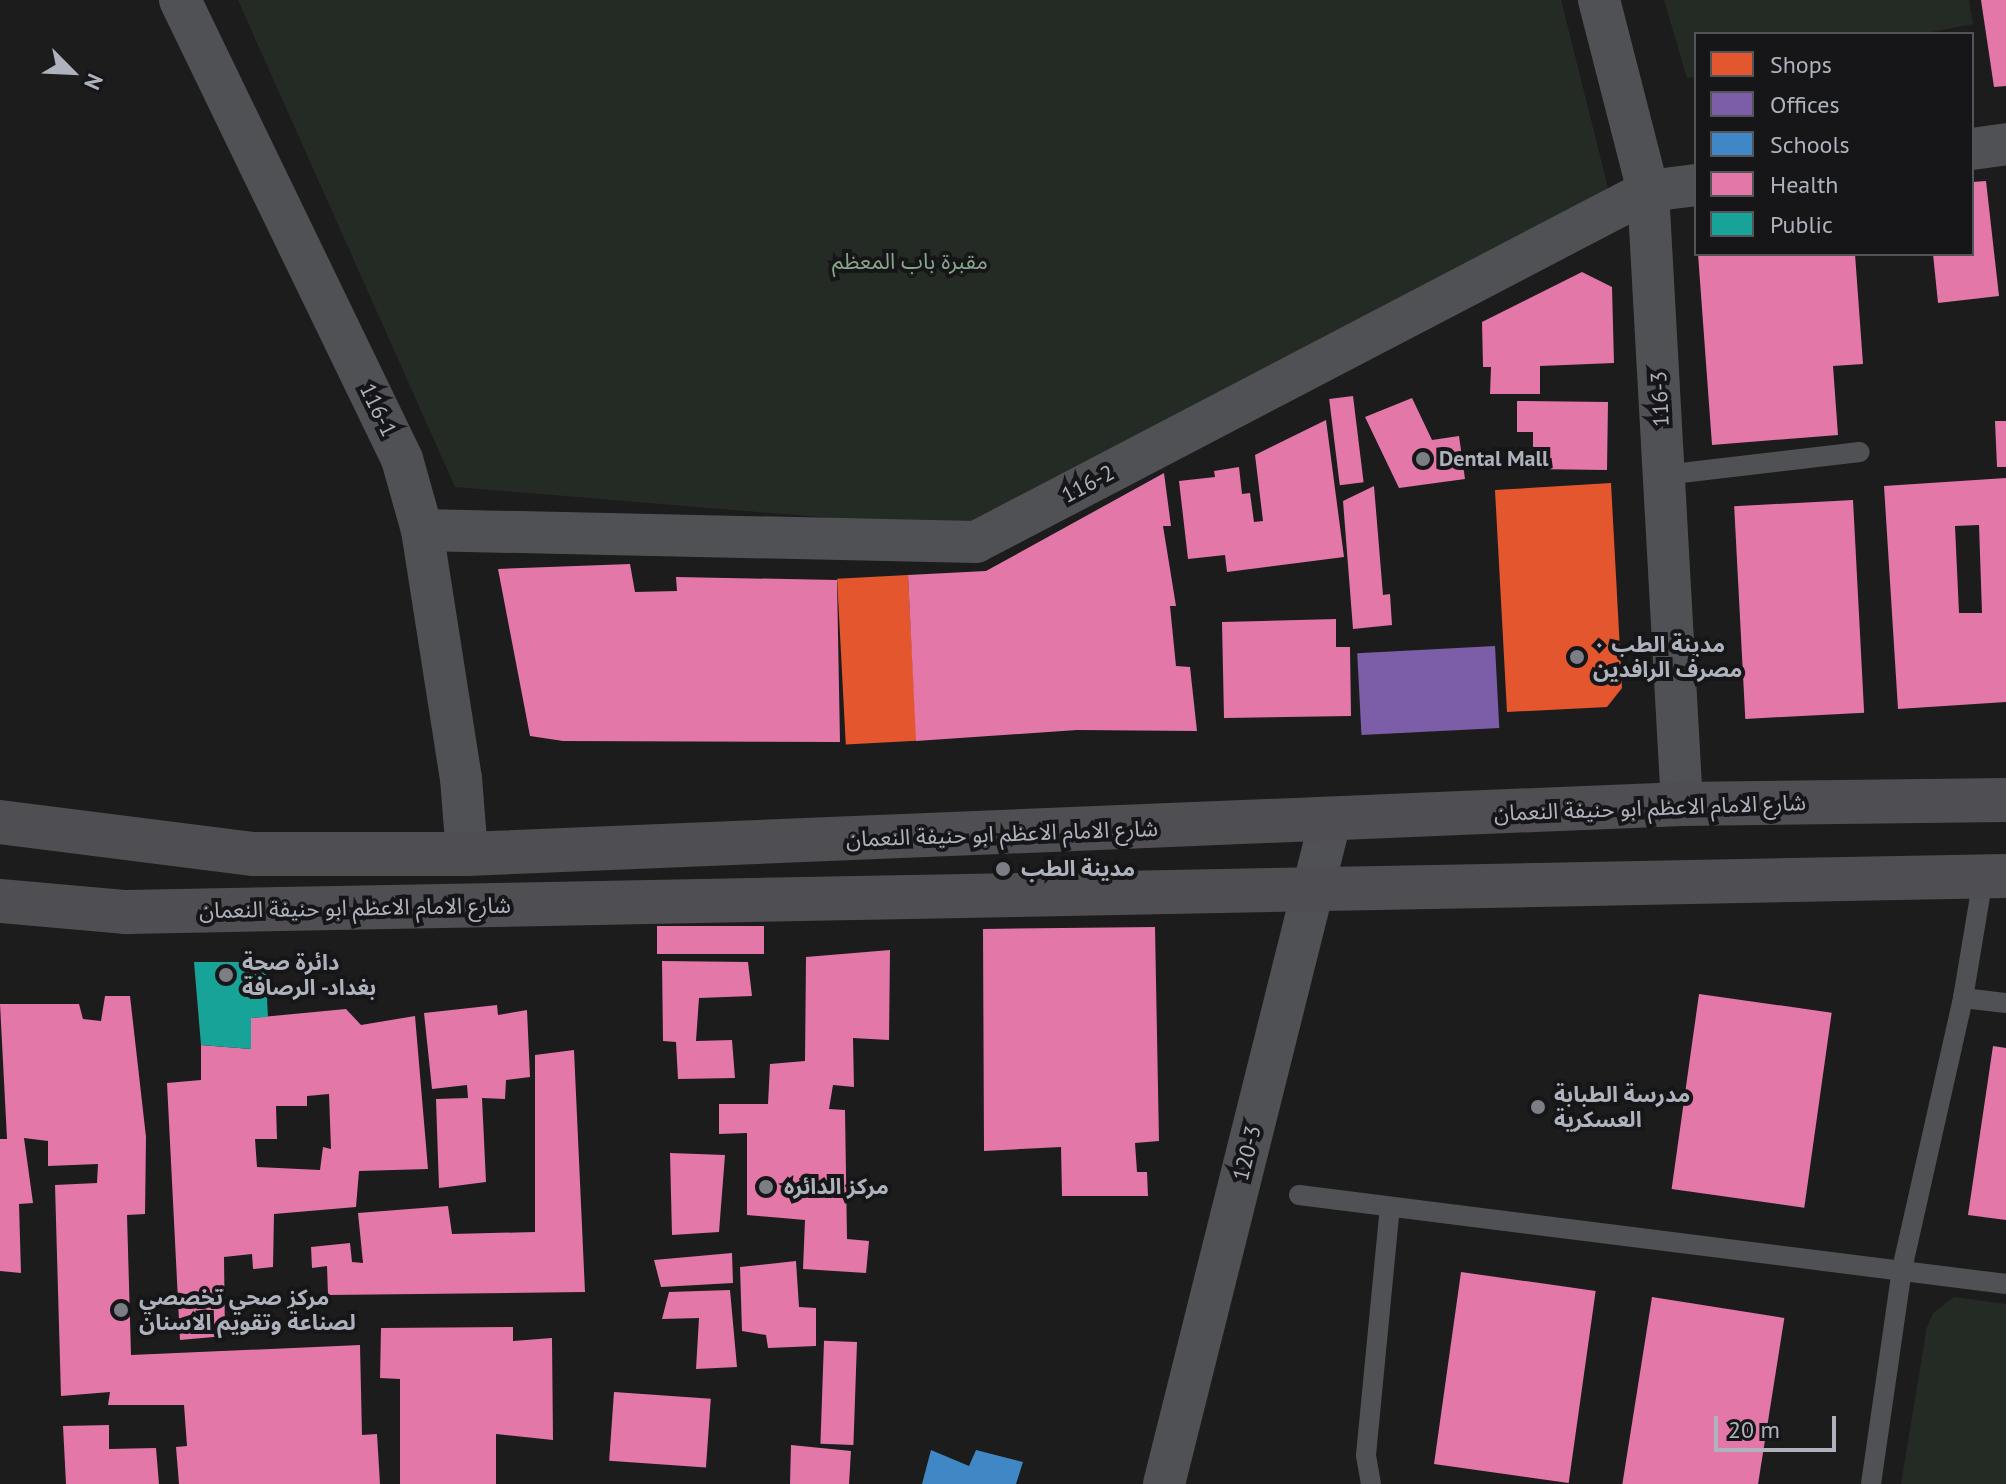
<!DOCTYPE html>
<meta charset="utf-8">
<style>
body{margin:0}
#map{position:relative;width:2006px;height:1484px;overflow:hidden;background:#1c1c1c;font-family:"PT Sans","Noto Sans Arabic",sans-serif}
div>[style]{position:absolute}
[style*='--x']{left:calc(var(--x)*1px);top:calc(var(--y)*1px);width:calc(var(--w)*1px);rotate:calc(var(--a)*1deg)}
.green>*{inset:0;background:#242b25}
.shops>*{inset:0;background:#e4572e;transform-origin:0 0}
.offices>*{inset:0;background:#7b5ea7;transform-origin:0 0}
.schools>*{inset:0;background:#3f88c5}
.health>*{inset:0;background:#e377a8;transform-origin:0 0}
.public>*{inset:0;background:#17a398}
.service>*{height:20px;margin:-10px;padding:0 10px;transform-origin:10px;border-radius:10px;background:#505155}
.minor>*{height:42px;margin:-21px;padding:0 21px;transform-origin:21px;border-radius:21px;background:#505155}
.secondary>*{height:44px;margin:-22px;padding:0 22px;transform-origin:22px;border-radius:22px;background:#4f4f53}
.dots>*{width:22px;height:22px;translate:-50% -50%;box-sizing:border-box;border:4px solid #161618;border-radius:50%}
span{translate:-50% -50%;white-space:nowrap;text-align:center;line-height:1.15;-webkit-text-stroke:8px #161618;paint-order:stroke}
.park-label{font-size:22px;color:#86a589}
.street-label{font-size:22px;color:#aeb2bc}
.poi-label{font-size:22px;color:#aeb2bc;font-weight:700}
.left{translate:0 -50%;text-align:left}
.legend{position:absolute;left:1694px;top:32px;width:280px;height:224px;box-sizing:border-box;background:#161618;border:2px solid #53545a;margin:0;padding:10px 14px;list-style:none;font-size:24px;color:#aeb2bc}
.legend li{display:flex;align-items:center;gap:16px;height:40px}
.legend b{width:40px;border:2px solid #53545a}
.north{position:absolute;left:32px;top:32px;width:80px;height:80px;-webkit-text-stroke:6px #161618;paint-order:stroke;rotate:114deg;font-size:22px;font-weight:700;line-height:32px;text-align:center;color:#aeb2bc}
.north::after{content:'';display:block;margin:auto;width:28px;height:36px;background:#aeb2bc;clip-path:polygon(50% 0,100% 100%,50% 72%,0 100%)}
.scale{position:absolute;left:1714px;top:1416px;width:122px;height:36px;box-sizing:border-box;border:4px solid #aeb2bc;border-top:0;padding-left:10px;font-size:24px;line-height:28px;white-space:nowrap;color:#aeb2bc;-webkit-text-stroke:6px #161618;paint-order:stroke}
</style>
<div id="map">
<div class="green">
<i style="clip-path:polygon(238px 0,1561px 0,1609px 192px,964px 529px,455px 487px)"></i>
<i style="clip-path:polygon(1664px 0,1969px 0,1973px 24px,1921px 34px,1696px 34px,1696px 77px,1687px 78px)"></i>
<i style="clip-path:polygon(1954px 1297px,2006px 1304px,2006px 1484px,1901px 1484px,1927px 1327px,1933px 1313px)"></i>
</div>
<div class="shops">
<i style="clip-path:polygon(1611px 483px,1622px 688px,1607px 707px,1507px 712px,1495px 490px)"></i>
<i style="left:908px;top:575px;width:166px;height:71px;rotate:87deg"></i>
</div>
<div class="offices">
<i style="left:1495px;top:646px;width:82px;height:138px;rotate:87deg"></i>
</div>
<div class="schools">
<i style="clip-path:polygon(931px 1450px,969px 1466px,976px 1450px,1023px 1462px,1016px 1484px,922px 1484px)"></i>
</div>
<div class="health">
<i style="clip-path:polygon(1981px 0,2006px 0,2006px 86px,1994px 87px)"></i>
<i style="clip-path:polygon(1986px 181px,1999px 296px,1938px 303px,1933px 254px,1972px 254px,1972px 182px)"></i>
<i style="clip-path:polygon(1698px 254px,1855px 254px,1863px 364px,1833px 366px,1838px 435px,1712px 445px)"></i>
<i style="clip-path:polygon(1582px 272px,1612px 287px,1614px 363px,1540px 366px,1540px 394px,1490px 394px,1491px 367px,1483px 367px,1482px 322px)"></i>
<i style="left:1353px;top:396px;width:87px;height:24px;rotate:83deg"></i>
<i style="clip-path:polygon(1412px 398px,1432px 440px,1459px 436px,1465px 479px,1399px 488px,1365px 417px)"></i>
<i style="clip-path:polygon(1517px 401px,1608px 402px,1607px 470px,1533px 469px,1533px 432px,1517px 432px)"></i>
<i style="clip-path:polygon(1326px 420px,1344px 557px,1227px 572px,1225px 555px,1188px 559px,1179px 481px,1215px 477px,1214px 471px,1239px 467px,1242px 494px,1250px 493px,1254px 522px,1263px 521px,1255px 455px)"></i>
<i style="clip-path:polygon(1995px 421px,2006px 421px,2006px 467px,1997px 467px)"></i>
<i style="clip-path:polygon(1164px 473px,1171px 526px,1163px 526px,1176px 606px,1170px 606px,1176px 666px,1190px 667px,1197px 731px,1077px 730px,916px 741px,908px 575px,986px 571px)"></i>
<i style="clip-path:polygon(evenodd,2006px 478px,2006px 702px,1898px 709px,1884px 486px,2006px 478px,1979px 525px,1982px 613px,1959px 613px,1955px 526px,1979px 525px)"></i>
<i style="clip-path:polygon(1374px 486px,1383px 595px,1390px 594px,1392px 625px,1353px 629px,1343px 501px)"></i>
<i style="left:1853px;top:500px;width:213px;height:119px;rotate:87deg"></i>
<i style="clip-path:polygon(630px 564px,635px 592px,677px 591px,676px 577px,837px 580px,840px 742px,563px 741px,530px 736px,498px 569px)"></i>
<i style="clip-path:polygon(1336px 619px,1336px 647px,1350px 647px,1351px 716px,1224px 718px,1222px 622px)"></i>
<i style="left:657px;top:926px;width:107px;height:28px"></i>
<i style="clip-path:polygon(1155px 927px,1159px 1141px,1135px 1143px,1137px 1172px,1147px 1172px,1148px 1196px,1062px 1196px,1061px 1147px,984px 1151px,983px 929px)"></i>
<i style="clip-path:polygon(890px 950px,889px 1040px,853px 1038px,854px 1087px,833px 1085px,829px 1109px,845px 1110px,847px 1239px,869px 1241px,866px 1273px,803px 1269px,805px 1220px,747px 1215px,747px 1133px,719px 1134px,719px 1104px,768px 1104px,770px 1064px,805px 1061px,806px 957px)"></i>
<i style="clip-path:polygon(662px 961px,748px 962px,752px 996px,699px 998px,696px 1041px,732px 1040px,735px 1078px,678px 1079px,676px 1042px,663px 1041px)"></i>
<i style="left:1699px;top:994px;width:134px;height:197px;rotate:8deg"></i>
<i style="clip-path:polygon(105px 996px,130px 996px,146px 1137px,145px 1214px,127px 1215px,131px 1355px,360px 1345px,362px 1435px,377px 1434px,380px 1484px,179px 1484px,176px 1447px,187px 1446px,184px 1405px,108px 1405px,110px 1392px,61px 1396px,55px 1185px,97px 1183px,98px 1164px,48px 1166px,48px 1141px,24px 1138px,33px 1203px,19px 1204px,21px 1273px,0 1271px,0 1139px,7px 1139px,0 1004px,79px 1004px,83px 1019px,101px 1021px)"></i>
<i style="clip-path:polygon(497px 1005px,498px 1015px,527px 1010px,530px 1077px,506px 1080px,505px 1099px,482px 1098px,486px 1182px,439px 1188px,436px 1099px,468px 1098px,467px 1085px,432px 1089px,424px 1013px)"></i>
<i style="clip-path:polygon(evenodd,346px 1009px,361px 1025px,415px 1016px,428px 1169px,359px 1171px,356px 1207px,274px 1214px,273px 1267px,253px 1269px,252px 1254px,224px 1257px,225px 1336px,180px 1340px,167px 1083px,201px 1080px,201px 1045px,251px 1049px,251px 1018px,346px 1009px,329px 1094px,331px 1149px,323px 1147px,320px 1170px,257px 1167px,255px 1139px,277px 1139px,276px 1106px,307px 1106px,307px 1096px,329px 1094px)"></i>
<i style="clip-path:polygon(1993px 1046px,2006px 1048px,2006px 1220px,1968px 1215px)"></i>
<i style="clip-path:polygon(574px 1050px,585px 1292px,328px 1295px,327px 1266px,312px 1268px,311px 1247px,350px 1243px,352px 1262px,363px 1263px,358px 1213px,448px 1206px,452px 1234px,535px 1232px,535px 1055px)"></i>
<i style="clip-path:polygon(670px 1153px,725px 1155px,719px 1232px,672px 1235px)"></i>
<i style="clip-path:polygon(732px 1253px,733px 1283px,661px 1287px,654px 1260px)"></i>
<i style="clip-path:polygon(796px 1261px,799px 1307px,816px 1308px,816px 1346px,768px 1348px,766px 1335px,742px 1331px,740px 1267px)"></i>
<i style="left:1461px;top:1272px;width:136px;height:194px;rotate:8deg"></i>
<i style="clip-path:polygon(730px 1290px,737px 1367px,696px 1369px,699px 1318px,662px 1319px,669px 1292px)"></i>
<i style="left:1652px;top:1297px;width:134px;height:190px;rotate:9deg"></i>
<i style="clip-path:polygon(513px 1327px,513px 1341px,552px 1338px,553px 1440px,496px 1434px,496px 1484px,400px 1484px,400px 1379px,380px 1378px,381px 1328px)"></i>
<i style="left:857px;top:1342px;width:103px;height:33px;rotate:92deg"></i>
<i style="left:614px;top:1392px;width:97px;height:69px;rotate:4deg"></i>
<i style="clip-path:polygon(109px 1425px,109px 1449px,156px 1448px,159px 1484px,66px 1484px,63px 1426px)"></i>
<i style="clip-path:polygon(791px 1445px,851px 1451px,849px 1484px,790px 1484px)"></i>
</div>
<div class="public">
<i style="clip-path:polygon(194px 962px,265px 962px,268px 1017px,251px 1018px,251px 1049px,201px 1045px)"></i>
</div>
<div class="service">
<i style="--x:1664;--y:475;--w:197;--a:-6.7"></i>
<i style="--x:1963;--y:998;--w:43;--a:6.6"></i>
<i style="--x:1299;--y:1195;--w:713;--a:7.17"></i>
<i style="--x:1371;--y:1484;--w:29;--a:-100"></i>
<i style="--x:1366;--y:1455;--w:248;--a:-84.5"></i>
<i style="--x:1871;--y:1484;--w:217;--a:-81.8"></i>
<i style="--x:1902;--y:1269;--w:278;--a:-77.3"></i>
<i style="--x:1963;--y:998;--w:122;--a:-80.5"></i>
</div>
<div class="minor">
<i style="--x:180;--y:0;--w:510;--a:64.19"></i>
<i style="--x:402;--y:459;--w:74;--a:74.3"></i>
<i style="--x:422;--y:530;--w:251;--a:81.1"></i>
<i style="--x:461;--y:778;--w:76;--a:85.5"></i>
<i style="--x:1599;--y:0;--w:197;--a:75.6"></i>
<i style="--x:1648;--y:191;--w:614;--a:86.83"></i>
<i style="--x:1972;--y:149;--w:34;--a:-8"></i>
<i style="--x:422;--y:530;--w:554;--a:1.24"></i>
<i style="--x:976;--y:542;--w:758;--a:-27.58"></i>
<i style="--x:1648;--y:191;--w:48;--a:-7.1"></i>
<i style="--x:1164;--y:1484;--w:683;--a:-75.94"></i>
</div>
<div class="secondary">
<i style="--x:0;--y:822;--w:256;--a:7.2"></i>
<i style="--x:254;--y:854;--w:213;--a:0"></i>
<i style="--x:467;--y:854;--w:1216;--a:-2.36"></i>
<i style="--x:1682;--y:804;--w:324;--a:-0.7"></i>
<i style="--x:0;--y:901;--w:127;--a:5"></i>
<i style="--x:127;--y:912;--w:1879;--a:-1.1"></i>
</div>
<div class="dots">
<i style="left:1423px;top:459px;background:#7b7e84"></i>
<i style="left:1577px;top:657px;background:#7b7e84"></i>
<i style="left:1003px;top:869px;background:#7b7e84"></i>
<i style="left:226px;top:975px;background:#7b7e84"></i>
<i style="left:1538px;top:1107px;background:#7b7e84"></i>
<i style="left:766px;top:1187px;background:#7b7e84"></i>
<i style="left:121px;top:1310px;background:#7b7e84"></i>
</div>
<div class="park-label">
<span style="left:910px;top:262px">مقبرة باب المعظم</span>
</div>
<div class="street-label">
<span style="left:1660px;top:399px;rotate:-93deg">116-3</span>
<span style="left:378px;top:410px;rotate:64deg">116-1</span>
<span style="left:1088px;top:484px;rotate:-28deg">116-2</span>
<span style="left:1650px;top:808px;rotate:-2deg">شارع الامام الاعظم ابو حنيفة النعمان</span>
<span style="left:1002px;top:834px;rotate:-2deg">شارع الامام الاعظم ابو حنيفة النعمان</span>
<span style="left:355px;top:908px;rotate:-1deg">شارع الامام الاعظم ابو حنيفة النعمان</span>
<span style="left:1247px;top:1153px;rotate:-76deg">120-3</span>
</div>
<div class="poi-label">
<span class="left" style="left:1439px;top:459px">Dental Mall</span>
<span class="left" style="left:1593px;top:657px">مدينة الطب ٠<br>مصرف الرافدين</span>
<span class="left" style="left:1021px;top:869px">مدينة الطب</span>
<span class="left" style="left:242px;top:975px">دائرة صحة<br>بغداد- الرصافة</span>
<span class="left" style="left:1554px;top:1107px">مدرسة الطبابة<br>العسكرية</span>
<span class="left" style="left:784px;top:1187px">مركز الدائره</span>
<span class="left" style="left:139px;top:1310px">مركز صحي تخصصي<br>لصناعة وتقويم الاسنان</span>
</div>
<ul class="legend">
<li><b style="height:22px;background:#e4572e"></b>Shops</li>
<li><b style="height:22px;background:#7b5ea7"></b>Offices</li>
<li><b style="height:22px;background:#3f88c5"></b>Schools</li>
<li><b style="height:22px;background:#e377a8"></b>Health</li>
<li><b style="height:22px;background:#17a398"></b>Public</li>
</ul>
<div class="north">N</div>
<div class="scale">20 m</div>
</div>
